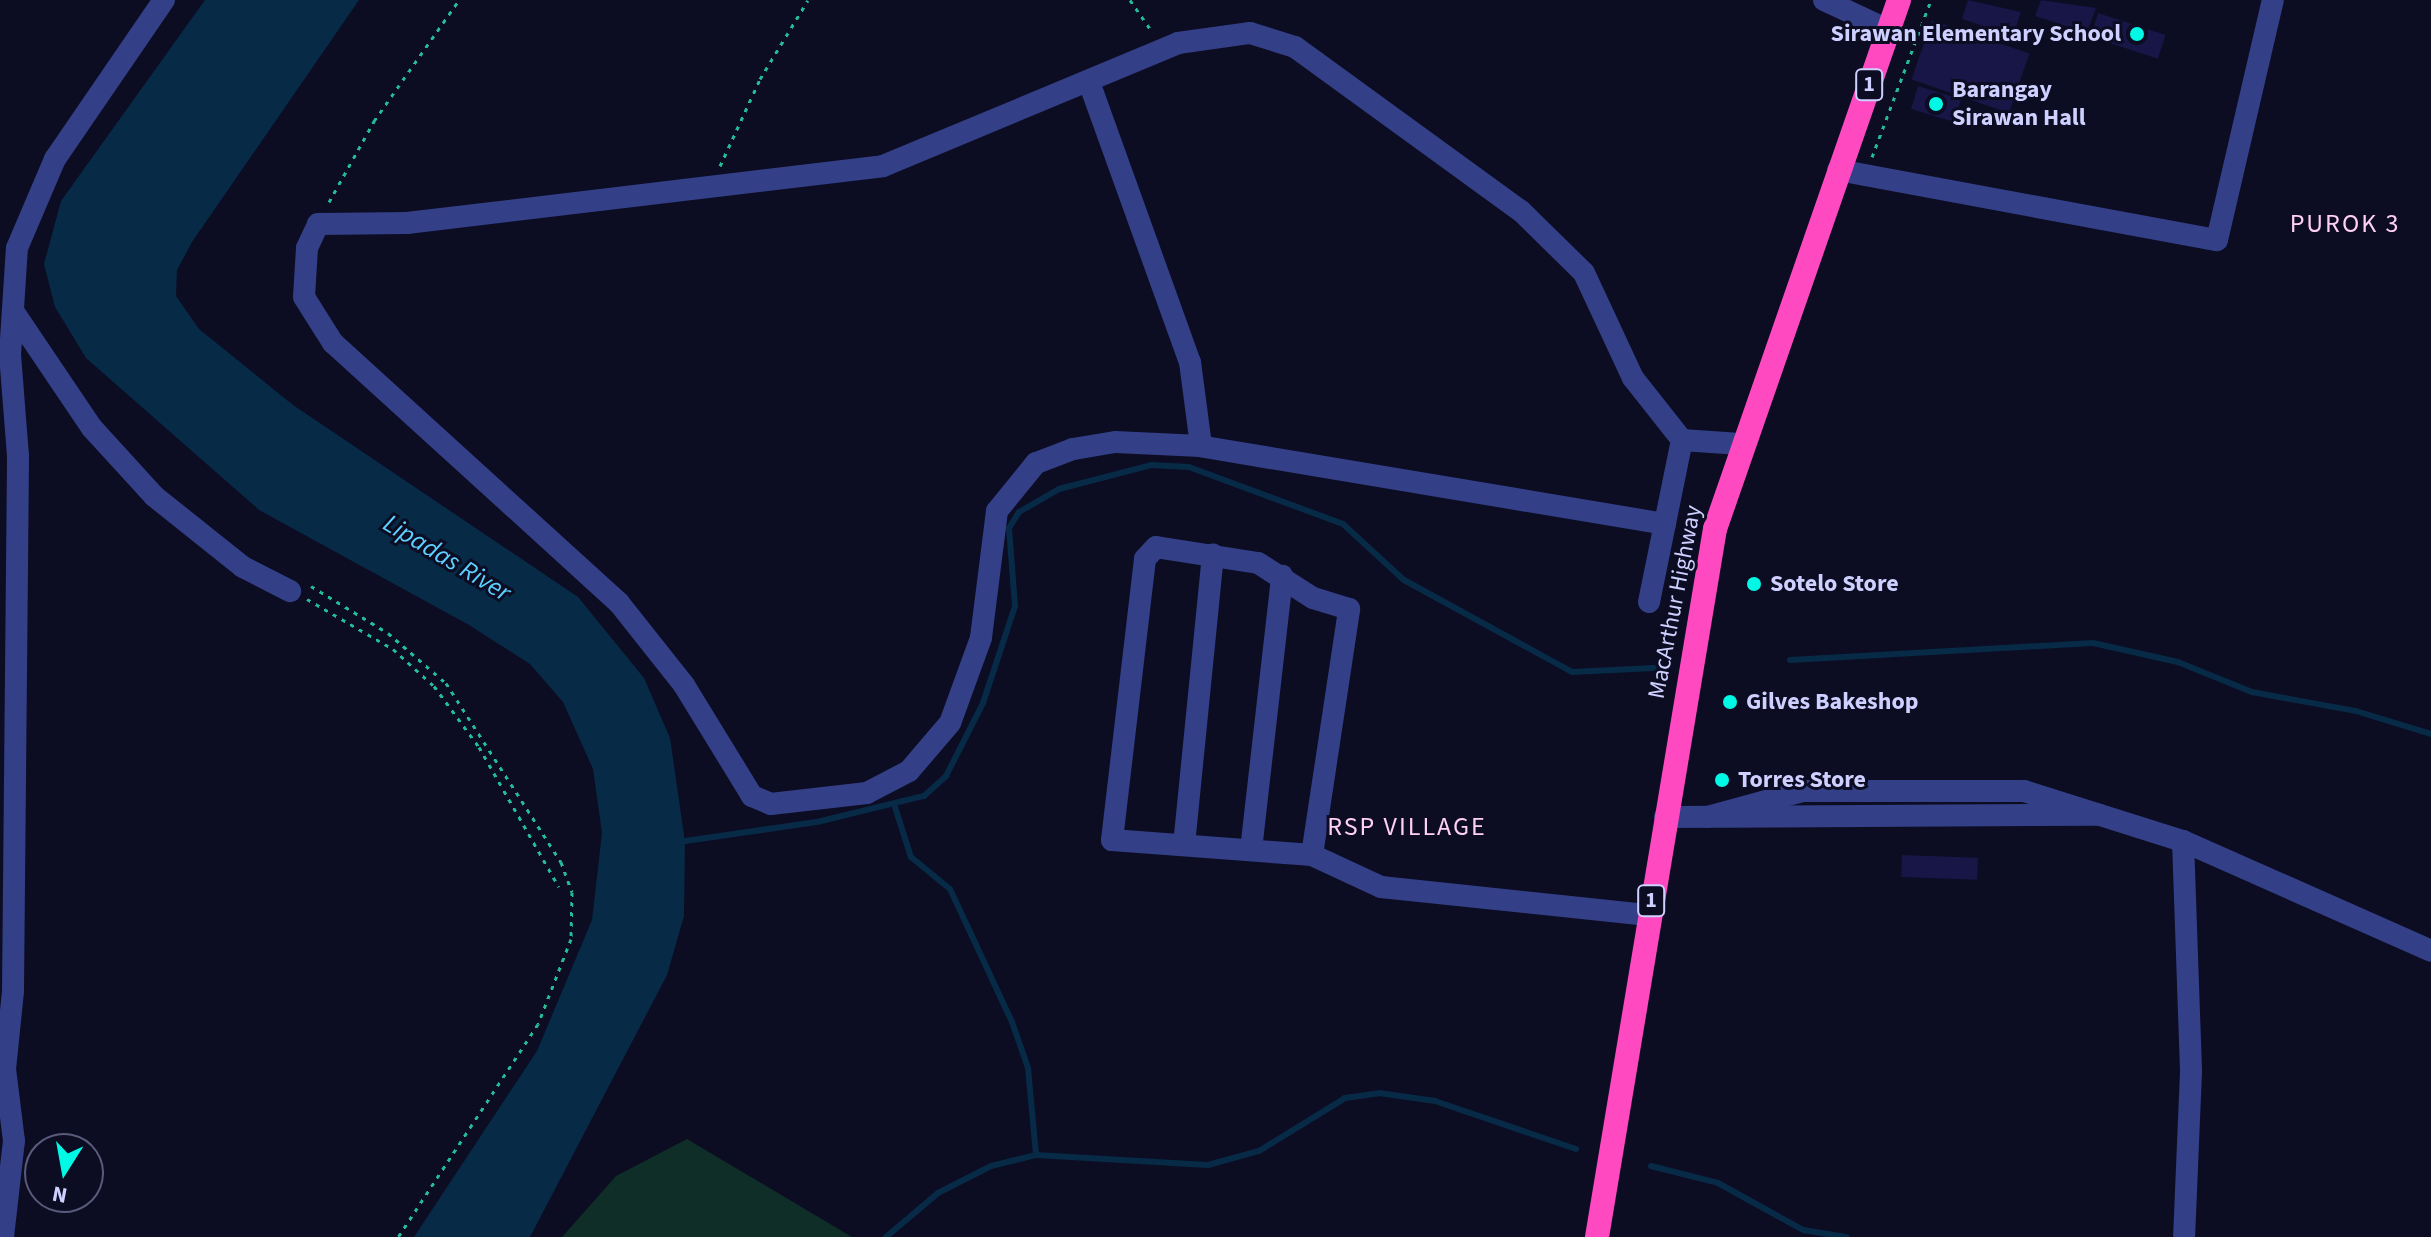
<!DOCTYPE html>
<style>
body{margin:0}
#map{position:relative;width:2431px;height:1237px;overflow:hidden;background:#0c0c23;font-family:"Source Sans 3",sans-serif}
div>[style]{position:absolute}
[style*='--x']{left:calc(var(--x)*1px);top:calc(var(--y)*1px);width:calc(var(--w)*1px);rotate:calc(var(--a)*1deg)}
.green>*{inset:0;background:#0e2e27}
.water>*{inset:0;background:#072a47}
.stream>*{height:6px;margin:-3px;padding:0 3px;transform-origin:3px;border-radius:3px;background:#072a47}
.building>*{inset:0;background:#171646;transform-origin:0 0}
.path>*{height:3px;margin-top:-1.5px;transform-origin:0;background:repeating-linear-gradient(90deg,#24bd98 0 4px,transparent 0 10px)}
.minor>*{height:22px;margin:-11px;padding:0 11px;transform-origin:11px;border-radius:11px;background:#333f86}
.highway>*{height:24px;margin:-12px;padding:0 12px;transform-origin:12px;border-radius:12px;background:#ff49c1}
.dots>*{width:22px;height:22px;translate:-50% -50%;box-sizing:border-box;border:4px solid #0c0c23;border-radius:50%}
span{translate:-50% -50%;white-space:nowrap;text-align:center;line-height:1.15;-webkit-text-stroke:6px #0c0c23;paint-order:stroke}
.shield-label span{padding:2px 6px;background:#0c0c23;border:2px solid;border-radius:6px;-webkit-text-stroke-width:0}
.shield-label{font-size:22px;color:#ced1ff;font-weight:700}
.poi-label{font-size:24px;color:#ced1ff;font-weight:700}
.right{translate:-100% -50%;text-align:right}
.left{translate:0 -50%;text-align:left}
.street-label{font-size:24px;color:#ced1ff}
.neighbourhood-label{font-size:26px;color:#ffd0f6;letter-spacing:2px}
.water-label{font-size:26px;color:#5cd1ff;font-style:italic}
.north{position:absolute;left:24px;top:1133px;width:80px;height:80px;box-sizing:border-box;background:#0c0c23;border:2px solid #5a5b7b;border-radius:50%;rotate:191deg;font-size:22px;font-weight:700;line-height:32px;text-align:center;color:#ced1ff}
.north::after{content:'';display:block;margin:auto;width:28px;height:36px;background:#00f9e5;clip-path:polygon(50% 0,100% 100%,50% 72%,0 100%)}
</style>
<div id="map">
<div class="green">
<i style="clip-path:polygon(687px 1139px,852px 1237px,562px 1237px,616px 1176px)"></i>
</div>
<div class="water">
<i style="clip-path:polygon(205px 0,359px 0,192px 242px,177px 270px,176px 296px,199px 329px,293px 405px,578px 597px,644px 678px,670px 738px,685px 842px,684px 916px,667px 975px,530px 1237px,414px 1237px,537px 1051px,592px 920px,602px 833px,593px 769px,563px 702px,530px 664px,469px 625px,259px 510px,86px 358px,55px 307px,44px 264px,61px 201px)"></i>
</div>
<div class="stream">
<i style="--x:1790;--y:660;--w:303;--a:-3.2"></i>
<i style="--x:2093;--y:643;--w:87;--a:12.6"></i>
<i style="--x:2178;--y:662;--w:80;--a:22.1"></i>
<i style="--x:2252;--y:692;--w:106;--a:10.4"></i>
<i style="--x:2356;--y:711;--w:78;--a:17"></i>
<i style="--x:895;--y:807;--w:52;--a:72.3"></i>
<i style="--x:911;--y:857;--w:50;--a:39.4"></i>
<i style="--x:950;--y:889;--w:147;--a:65"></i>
<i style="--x:1012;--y:1022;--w:49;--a:70.8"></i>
<i style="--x:1028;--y:1068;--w:87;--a:84.7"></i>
<i style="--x:678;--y:842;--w:140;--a:-8.2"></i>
<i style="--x:817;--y:822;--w:110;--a:-13.7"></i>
<i style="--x:924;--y:796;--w:30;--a:-42"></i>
<i style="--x:946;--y:776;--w:82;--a:-63.1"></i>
<i style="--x:983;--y:703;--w:102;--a:-71.7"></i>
<i style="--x:1015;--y:606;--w:78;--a:-94.4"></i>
<i style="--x:1009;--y:528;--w:19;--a:-58"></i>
<i style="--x:1019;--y:512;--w:46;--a:-29.9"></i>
<i style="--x:1059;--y:489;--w:95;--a:-14.6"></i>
<i style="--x:1151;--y:465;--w:38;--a:3"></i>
<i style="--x:1189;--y:467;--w:164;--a:20.3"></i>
<i style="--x:1343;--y:524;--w:83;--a:42.6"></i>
<i style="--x:1404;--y:580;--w:192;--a:28.7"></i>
<i style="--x:1572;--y:672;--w:82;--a:-2.8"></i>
<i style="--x:1651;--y:1166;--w:69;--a:14.2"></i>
<i style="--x:1718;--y:1183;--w:97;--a:28.9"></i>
<i style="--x:1803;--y:1230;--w:44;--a:9.2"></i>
<i style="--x:886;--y:1237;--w:68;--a:-40.2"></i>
<i style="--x:938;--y:1193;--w:59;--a:-27"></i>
<i style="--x:991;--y:1166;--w:46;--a:-13.7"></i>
<i style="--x:1036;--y:1155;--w:172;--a:3.3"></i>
<i style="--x:1208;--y:1165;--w:53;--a:-15.4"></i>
<i style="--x:1259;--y:1151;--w:101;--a:-31.6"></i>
<i style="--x:1345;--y:1098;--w:34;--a:-8"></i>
<i style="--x:1379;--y:1093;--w:57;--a:8.1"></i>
<i style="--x:1435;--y:1101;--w:149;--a:18.8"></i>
</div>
<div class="building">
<i style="clip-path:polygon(1968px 0,2021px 12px,2013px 36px,1962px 19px)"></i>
<i style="clip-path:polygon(2041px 0,2096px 8px,2087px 33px,2035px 16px)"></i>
<i style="left:2098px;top:13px;width:71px;height:25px;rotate:18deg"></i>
<i style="left:1932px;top:20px;width:103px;height:63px;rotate:19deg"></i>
<i style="left:1918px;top:86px;width:45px;height:24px;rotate:17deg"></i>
<i style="left:1902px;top:855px;width:76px;height:22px;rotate:2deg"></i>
</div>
<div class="path">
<i style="--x:1130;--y:0;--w:40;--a:55.1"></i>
<i style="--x:1872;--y:157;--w:168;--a:-69.4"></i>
<i style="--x:720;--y:166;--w:96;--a:-65.3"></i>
<i style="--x:760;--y:79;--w:92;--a:-58.7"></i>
<i style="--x:329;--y:202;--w:93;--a:-60.9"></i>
<i style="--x:374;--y:121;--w:148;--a:-54.9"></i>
<i style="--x:311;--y:586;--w:90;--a:31.4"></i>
<i style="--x:388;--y:633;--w:77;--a:40.8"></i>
<i style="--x:446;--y:683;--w:213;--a:57.3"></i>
<i style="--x:561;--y:862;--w:32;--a:70"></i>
<i style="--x:572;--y:892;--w:47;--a:91.2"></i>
<i style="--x:571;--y:939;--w:91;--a:111.2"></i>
<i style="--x:538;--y:1024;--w:255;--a:123.3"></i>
<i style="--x:307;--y:599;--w:99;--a:30.2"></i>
<i style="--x:393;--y:649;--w:55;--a:42.1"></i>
<i style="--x:434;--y:686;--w:76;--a:53.6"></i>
<i style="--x:479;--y:747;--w:161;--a:60.3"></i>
</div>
<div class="minor">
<i style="--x:1824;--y:0;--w:71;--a:25.1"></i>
<i style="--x:1089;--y:82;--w:298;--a:70.2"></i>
<i style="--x:1190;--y:362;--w:85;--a:82.5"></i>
<i style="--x:1838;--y:170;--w:385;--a:10.5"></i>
<i style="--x:2217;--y:240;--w:246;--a:-76.9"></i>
<i style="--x:13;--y:311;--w:141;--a:56"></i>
<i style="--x:92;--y:428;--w:92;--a:47.6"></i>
<i style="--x:154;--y:496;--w:114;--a:38.6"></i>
<i style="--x:243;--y:567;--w:53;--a:27.1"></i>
<i style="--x:1665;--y:524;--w:471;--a:-170.5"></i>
<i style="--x:1201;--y:446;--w:86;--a:-177.3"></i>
<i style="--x:1115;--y:442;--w:43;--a:170.5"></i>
<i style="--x:1073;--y:449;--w:40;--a:159"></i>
<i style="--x:1036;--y:463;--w:62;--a:129.1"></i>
<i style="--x:997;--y:511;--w:128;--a:97.2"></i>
<i style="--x:981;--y:638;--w:90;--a:110"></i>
<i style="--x:950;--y:723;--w:63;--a:130.5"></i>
<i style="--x:909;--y:771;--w:47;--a:152.4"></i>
<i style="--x:867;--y:793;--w:97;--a:173.5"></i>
<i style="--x:771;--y:804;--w:21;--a:-157"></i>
<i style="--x:752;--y:796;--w:130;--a:-121.5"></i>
<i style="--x:684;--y:685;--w:105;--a:-128.4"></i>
<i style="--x:619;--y:603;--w:387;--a:-137.7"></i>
<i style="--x:333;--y:343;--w:54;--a:-122.2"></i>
<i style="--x:304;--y:297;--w:49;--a:-86.5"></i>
<i style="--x:307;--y:248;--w:26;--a:-65"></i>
<i style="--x:318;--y:224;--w:89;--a:-0.6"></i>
<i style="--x:407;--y:223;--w:479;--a:-6.8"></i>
<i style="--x:883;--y:166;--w:320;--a:-22.6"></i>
<i style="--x:1178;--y:43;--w:73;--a:-7.9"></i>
<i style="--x:1250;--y:33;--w:47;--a:17.3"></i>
<i style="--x:1295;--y:47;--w:279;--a:36"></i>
<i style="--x:1521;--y:211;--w:88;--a:44.5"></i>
<i style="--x:1584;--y:273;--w:116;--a:65"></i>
<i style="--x:1633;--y:378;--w:79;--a:51.7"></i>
<i style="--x:1682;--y:440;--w:58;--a:3.9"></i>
<i style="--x:1649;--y:602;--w:165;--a:-78.5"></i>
<i style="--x:1665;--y:817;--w:434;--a:-0.3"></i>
<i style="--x:1707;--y:817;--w:99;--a:-15.2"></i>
<i style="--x:1803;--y:791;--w:221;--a:0"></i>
<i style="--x:2024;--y:791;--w:167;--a:17.5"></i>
<i style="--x:2183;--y:841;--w:271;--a:23.9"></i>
<i style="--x:2183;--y:841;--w:231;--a:88"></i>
<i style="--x:2191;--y:1072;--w:165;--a:92.4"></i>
<i style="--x:1184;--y:845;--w:292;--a:-84.3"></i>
<i style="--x:1251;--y:850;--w:276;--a:-83.5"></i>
<i style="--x:1312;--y:855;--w:249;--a:-81.4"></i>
<i style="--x:1349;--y:609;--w:38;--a:-163"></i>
<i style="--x:1313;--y:598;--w:65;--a:-147.5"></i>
<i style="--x:1258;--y:563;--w:103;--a:-171.1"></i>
<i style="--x:1156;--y:547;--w:16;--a:133"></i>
<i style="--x:1145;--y:559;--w:283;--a:96.7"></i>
<i style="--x:1112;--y:840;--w:201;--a:4.3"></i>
<i style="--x:1312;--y:855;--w:76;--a:24.9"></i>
<i style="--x:1381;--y:887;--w:269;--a:6"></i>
<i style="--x:3;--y:1237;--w:97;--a:-83.5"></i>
<i style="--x:14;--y:1141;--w:73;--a:-97.1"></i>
<i style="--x:5;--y:1069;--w:78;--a:-84.1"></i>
<i style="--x:13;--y:991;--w:535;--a:-89.46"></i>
<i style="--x:18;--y:456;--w:101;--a:-94.5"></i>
<i style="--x:10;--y:355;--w:107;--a:-86.3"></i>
<i style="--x:17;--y:248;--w:97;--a:-66.9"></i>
<i style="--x:55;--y:159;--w:193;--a:-55.6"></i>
</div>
<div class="highway">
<i style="--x:1597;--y:1237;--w:718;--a:-80.54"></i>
<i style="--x:1715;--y:529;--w:560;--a:-70.82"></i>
</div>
<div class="dots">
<i style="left:2137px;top:34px;background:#00f9e5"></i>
<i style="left:1936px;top:104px;background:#00f9e5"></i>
<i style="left:1754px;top:584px;background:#00f9e5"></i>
<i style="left:1730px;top:702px;background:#00f9e5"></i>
<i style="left:1722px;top:780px;background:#00f9e5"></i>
</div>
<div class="shield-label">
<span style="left:1869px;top:85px">1</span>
<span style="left:1651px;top:901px">1</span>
</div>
<div class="poi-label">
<span class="right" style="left:2121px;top:34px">Sirawan Elementary School</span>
<span class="left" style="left:1952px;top:104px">Barangay<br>Sirawan Hall</span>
<span class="left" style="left:1770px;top:584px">Sotelo Store</span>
<span class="left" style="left:1746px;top:702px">Gilves Bakeshop</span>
<span class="left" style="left:1738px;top:780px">Torres Store</span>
</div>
<div class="street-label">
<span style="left:1675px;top:602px;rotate:-79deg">MacArthur Highway</span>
</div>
<div class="neighbourhood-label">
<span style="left:2345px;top:224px">PUROK 3</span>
<span style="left:1407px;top:827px">RSP VILLAGE</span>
</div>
<div class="water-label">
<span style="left:447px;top:558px;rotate:31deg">Lipadas River</span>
</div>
<div class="north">N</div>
</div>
